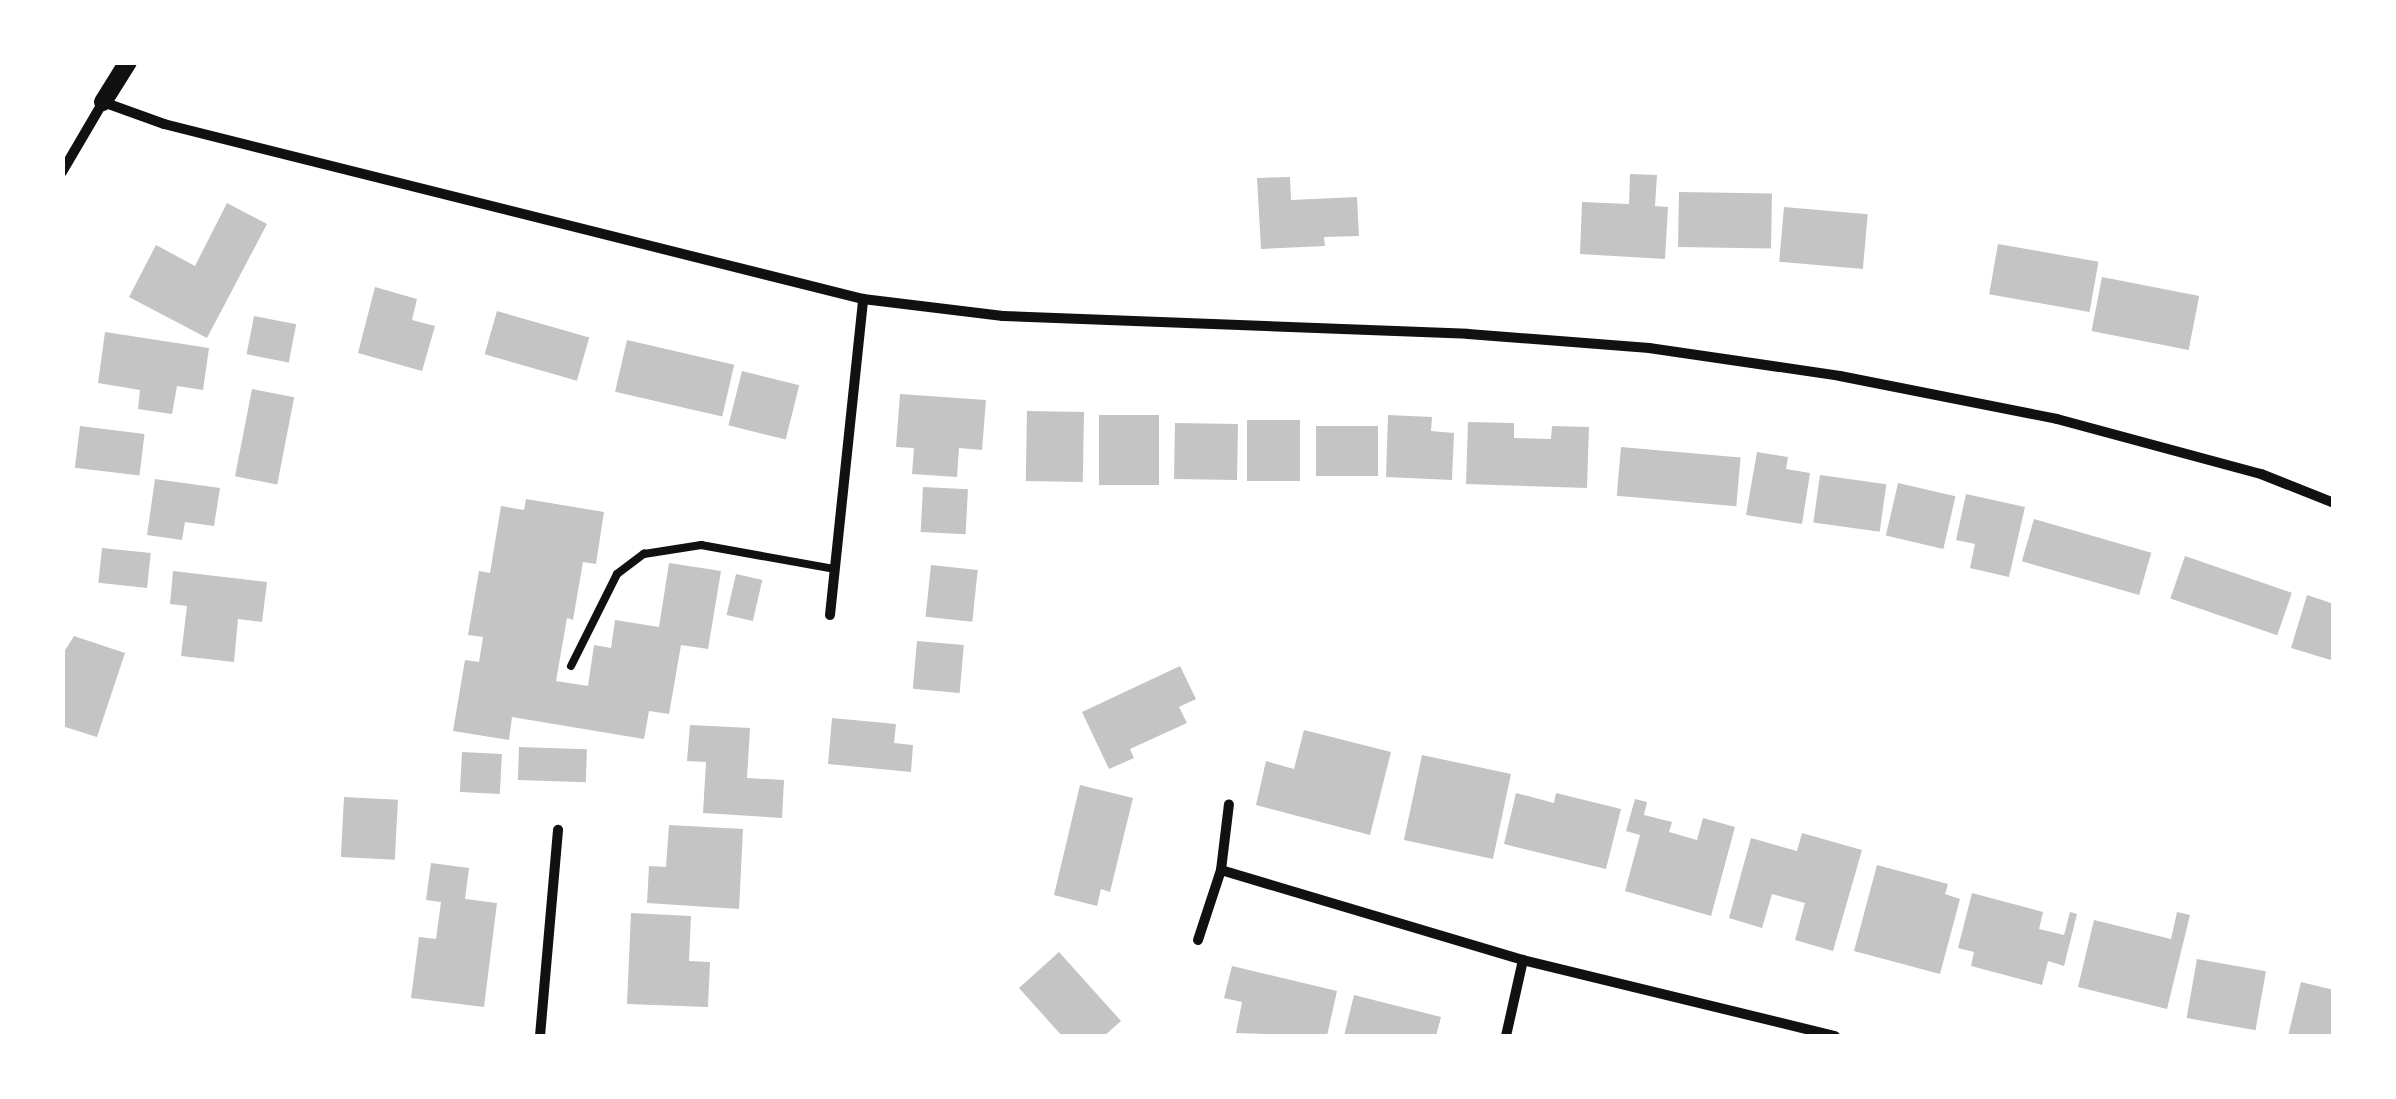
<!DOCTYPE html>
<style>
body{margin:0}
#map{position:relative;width:2396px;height:1099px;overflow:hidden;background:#fff;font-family:Raleway,sans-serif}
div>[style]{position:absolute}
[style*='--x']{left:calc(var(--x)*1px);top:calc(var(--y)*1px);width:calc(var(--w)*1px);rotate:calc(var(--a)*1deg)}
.building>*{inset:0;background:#c4c4c4;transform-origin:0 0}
.service>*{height:8px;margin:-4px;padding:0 4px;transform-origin:4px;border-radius:4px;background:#111}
.minor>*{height:10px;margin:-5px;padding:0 5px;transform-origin:5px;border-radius:5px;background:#111}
.tertiary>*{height:18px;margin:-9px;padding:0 9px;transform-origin:9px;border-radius:9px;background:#111}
span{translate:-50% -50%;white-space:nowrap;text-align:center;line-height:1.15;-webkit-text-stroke:8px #fff;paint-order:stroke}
.frame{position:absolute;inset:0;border:65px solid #fff;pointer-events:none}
</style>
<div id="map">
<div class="building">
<i style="clip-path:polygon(1630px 174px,1657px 175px,1655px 206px,1668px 207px,1665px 259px,1580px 254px,1582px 202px,1629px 204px)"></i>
<i style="clip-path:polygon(1290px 177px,1291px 200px,1357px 197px,1359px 236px,1324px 237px,1325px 246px,1261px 249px,1257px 178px)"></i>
<i style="left:1679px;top:192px;width:93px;height:55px;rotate:1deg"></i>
<i style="clip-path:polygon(227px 203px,267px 224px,207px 338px,129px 297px,156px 245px,195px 266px)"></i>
<i style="left:1784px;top:207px;width:84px;height:55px;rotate:5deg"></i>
<i style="left:1998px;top:244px;width:102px;height:51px;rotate:10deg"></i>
<i style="left:2102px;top:277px;width:99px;height:55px;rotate:11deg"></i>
<i style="clip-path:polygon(375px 287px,417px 299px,412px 320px,435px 326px,422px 371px,358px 353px)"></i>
<i style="left:497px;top:311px;width:96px;height:45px;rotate:16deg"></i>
<i style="left:254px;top:316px;width:43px;height:39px;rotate:11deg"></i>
<i style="clip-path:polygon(105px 332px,209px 348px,203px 390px,177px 386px,172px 414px,138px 409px,140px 390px,98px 383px)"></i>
<i style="left:627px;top:340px;width:110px;height:53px;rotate:13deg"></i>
<i style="left:742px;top:371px;width:59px;height:56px;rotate:14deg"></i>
<i style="left:252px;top:389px;width:43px;height:89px;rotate:11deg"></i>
<i style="clip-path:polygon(900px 394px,986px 400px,982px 450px,959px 448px,957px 477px,912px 474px,914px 448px,896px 447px)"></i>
<i style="left:1027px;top:411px;width:57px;height:70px;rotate:1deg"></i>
<i style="left:1159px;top:415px;width:70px;height:60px;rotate:90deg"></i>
<i style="clip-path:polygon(1388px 415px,1432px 417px,1431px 431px,1454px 433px,1452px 480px,1386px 477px)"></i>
<i style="left:1247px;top:420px;width:53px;height:61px"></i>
<i style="clip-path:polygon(1468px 422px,1514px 423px,1514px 438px,1551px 439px,1552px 426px,1589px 427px,1587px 488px,1466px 484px)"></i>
<i style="left:1175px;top:423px;width:63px;height:56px;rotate:1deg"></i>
<i style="left:80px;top:426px;width:65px;height:42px;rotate:7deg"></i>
<i style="left:1316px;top:426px;width:62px;height:50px"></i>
<i style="left:1621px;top:447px;width:120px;height:49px;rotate:5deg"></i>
<i style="clip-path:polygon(1757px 452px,1788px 457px,1786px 469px,1810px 473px,1802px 524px,1746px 515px)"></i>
<i style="left:1820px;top:475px;width:67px;height:48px;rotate:8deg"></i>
<i style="clip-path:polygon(155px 479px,220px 488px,214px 526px,185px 522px,182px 540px,147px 535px)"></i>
<i style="left:1898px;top:483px;width:59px;height:54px;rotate:13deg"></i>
<i style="left:923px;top:487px;width:45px;height:45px;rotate:3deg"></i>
<i style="clip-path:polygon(1966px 494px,2025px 507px,2009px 577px,1970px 568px,1975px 544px,1956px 540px)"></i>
<i style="clip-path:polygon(526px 499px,604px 512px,596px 564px,583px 562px,573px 620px,567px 618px,556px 681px,588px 686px,594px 645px,611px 648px,615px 620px,659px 627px,669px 563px,721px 571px,708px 649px,681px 645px,669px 714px,649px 711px,644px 739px,512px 717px,509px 740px,453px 731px,465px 660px,479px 662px,483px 637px,468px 635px,479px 571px,490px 573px,501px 506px,524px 510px)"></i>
<i style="left:2034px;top:519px;width:122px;height:44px;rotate:16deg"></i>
<i style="left:102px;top:548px;width:49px;height:35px;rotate:6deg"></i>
<i style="left:2185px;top:556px;width:113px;height:45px;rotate:19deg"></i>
<i style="left:931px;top:565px;width:47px;height:52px;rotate:6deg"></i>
<i style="clip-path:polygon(173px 571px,267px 582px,262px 622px,238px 619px,234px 662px,181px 656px,187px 606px,170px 604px)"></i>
<i style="left:736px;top:574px;width:27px;height:42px;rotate:13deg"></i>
<i style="clip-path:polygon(2307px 595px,2334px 604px,2334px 661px,2291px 648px)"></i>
<i style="clip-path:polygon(74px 636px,125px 653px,97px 737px,62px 726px,62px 655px)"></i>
<i style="left:917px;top:641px;width:47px;height:48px;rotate:5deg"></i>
<i style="clip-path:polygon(1180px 666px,1196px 699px,1179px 707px,1187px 723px,1130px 749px,1134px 758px,1109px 769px,1082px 712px)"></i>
<i style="clip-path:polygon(832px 718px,896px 724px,894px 743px,913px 745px,911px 772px,828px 764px)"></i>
<i style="clip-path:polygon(690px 725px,750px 728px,747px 778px,784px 780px,782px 818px,703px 813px,706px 762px,687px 761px)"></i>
<i style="clip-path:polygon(1304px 730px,1391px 752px,1370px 835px,1256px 805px,1266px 761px,1294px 769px)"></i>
<i style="left:519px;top:747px;width:68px;height:33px;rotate:2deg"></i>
<i style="left:462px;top:752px;width:40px;height:40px;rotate:3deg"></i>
<i style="left:1422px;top:755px;width:91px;height:87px;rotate:12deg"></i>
<i style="clip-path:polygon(1080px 785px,1133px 798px,1110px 892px,1101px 889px,1097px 906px,1054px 895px)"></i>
<i style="clip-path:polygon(1516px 793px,1554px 803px,1556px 793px,1621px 809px,1606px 869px,1504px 844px)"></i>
<i style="left:344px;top:797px;width:54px;height:60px;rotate:3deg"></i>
<i style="clip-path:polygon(1635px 799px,1647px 802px,1644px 815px,1672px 822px,1669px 832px,1697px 840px,1703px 818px,1735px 827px,1711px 916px,1625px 891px,1640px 835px,1626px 831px)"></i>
<i style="clip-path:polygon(669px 825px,743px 829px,739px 909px,647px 903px,649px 866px,666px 867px)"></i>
<i style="clip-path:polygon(1802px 833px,1862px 850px,1833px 951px,1795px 940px,1805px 903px,1772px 894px,1762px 928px,1729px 918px,1751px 838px,1797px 851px)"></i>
<i style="clip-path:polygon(431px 863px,469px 868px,465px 899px,497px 903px,484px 1007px,411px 998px,419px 937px,436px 939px,441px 902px,426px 900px)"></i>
<i style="clip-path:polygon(1877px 865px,1948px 884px,1945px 894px,1960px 899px,1940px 974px,1854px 951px)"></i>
<i style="clip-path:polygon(1972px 893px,2043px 912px,2039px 929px,2064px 935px,2070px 912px,2077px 914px,2064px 966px,2048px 961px,2042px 985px,1971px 966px,1974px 952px,1958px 948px)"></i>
<i style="clip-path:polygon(2177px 912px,2190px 915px,2167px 1009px,2078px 987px,2094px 920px,2171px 939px)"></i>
<i style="clip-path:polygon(631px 913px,691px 916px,689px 961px,710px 962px,708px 1007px,627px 1004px)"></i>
<i style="clip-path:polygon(1059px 952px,1121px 1021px,1104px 1036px,1062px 1036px,1019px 988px)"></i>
<i style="left:2197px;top:959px;width:70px;height:60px;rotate:10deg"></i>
<i style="clip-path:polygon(1232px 966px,1337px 991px,1327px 1036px,1236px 1033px,1242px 1002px,1224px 998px)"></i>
<i style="clip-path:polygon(2301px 982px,2334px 990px,2334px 1036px,2288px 1036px)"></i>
<i style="clip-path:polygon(1354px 995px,1441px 1017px,1436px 1036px,1344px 1036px)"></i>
</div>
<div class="service">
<i style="--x:571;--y:666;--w:103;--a:-63.4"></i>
<i style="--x:617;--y:574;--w:34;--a:-37"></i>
<i style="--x:644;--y:554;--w:58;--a:-9"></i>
<i style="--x:701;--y:545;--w:135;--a:10.2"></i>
</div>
<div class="minor">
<i style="--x:62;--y:172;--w:81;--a:-59.6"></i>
<i style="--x:103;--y:102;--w:65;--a:19.8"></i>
<i style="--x:164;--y:124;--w:721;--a:14.06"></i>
<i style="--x:863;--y:299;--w:141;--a:6.9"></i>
<i style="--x:1003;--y:316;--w:465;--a:2.2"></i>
<i style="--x:1468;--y:334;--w:182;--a:4.4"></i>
<i style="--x:1649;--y:348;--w:193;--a:8.3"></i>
<i style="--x:1840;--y:376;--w:221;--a:11.2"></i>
<i style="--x:2057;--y:419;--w:211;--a:15.1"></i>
<i style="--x:2261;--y:474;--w:79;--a:21.7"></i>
<i style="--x:830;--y:615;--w:318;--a:-84"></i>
<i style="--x:1221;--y:870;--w:315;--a:16.6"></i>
<i style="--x:1523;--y:960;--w:321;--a:13.7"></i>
<i style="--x:1198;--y:940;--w:74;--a:-71.8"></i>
<i style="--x:1221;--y:870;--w:66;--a:-83.1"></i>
<i style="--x:540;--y:1036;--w:207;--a:-85"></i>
<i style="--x:1506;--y:1036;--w:78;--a:-77.4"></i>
</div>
<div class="tertiary">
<i style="--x:103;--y:102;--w:47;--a:-58"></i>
</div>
<div class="frame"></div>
</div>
